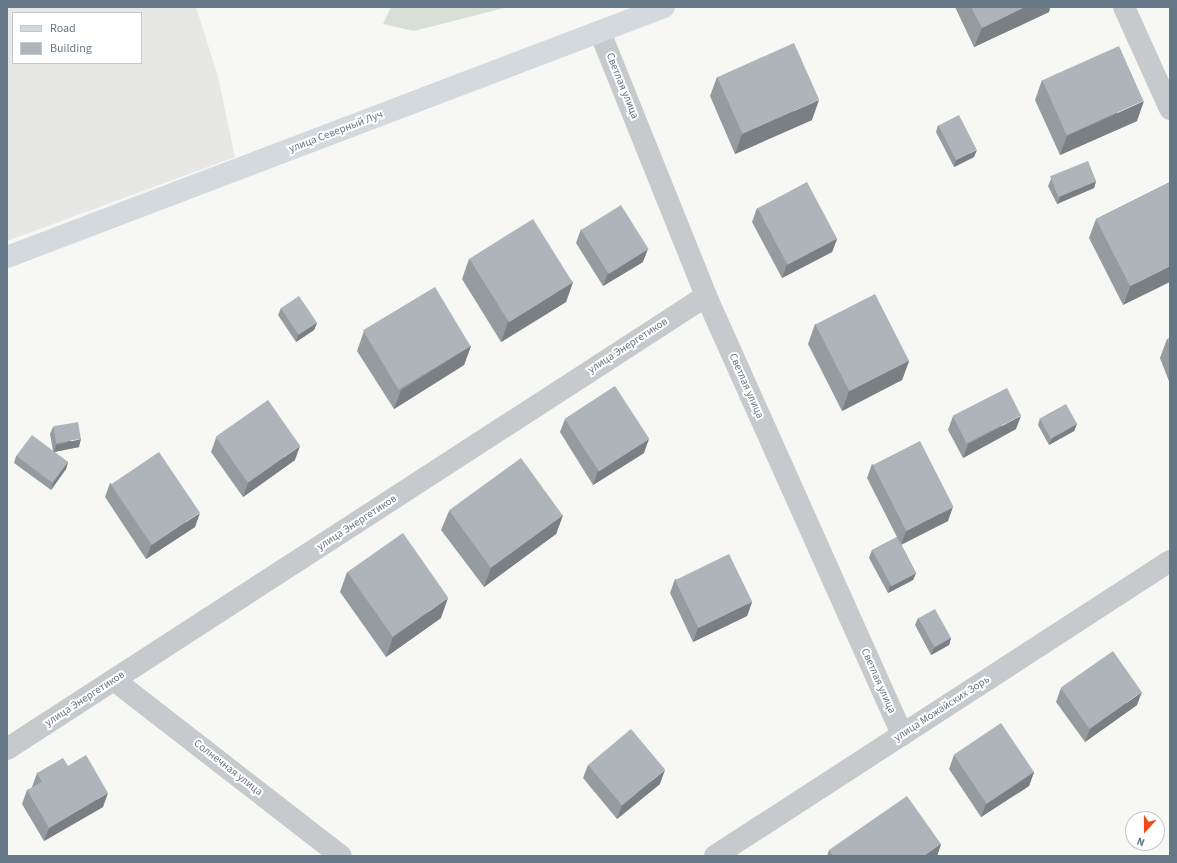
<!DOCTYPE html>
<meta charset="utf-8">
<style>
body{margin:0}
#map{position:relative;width:1177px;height:863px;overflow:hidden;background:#f7f7f3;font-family:"Source Sans 3",sans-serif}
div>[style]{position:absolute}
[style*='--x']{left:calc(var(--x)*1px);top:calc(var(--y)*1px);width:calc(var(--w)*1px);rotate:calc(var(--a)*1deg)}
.built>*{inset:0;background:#e7e8e6}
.green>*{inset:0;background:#d8dfd4}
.street>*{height:22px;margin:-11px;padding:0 11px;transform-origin:11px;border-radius:11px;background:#c6cacd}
.secondary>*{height:22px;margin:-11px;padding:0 11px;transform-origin:11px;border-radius:11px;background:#d4d9dd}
.wall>*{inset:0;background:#959ca0}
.shaded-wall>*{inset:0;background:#797f82}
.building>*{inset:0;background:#adb5ba;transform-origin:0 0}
span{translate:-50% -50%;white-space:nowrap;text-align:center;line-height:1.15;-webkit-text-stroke:4px #fff;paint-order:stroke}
.street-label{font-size:11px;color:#647786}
.frame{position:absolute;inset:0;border:8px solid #647786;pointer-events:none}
.legend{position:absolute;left:12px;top:12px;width:130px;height:52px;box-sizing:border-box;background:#fff;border:1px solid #c1c9cf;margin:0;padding:5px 7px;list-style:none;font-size:12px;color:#647786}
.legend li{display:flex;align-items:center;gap:8px;height:20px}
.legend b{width:20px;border:1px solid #c1c9cf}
.north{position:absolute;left:1125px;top:811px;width:40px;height:40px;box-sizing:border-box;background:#fff;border:1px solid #c1c9cf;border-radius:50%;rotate:201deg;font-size:11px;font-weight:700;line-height:16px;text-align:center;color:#647786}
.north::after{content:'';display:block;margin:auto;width:14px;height:18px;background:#ee4a1b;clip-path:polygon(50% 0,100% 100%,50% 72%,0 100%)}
</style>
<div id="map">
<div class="built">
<i style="clip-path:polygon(evenodd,7px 7px,196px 7px,218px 77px,235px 157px,7px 241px,7px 7px,13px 13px,141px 13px,141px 63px,13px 63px,13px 13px)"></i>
</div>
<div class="green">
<i style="clip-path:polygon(391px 7px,508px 7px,414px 31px,383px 24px)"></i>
</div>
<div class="street">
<i style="--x:1124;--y:7;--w:112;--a:65.7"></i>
<i style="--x:600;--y:32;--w:284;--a:68.1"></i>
<i style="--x:706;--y:296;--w:481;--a:65.9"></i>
<i style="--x:114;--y:680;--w:287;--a:37.8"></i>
<i style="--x:7;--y:749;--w:833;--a:-32.95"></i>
<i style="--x:715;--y:856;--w:542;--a:-32.96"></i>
</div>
<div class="secondary">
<i style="--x:7;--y:257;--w:703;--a:-20.83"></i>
</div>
<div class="wall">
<i style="clip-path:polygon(955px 7px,1050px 7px,1049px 12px,974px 47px)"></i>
<i style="clip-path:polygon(717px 77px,812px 120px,735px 154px,710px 96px)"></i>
<i style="clip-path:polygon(1042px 80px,1137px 121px,1060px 155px,1035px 100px)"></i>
<i style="clip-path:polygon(938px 125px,974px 157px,954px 167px,936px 132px)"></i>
<i style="clip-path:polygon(1051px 179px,1096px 181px,1094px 188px,1057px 204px,1048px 186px)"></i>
<i style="clip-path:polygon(1170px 182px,1123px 305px,1089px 238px,1096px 219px)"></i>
<i style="clip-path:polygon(757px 208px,837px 239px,832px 252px,782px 278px,752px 222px)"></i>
<i style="clip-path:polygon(581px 229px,643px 262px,603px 286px,576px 243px)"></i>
<i style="clip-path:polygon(469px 259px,573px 282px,566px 302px,501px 342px,462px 279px)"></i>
<i style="clip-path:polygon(281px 308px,317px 323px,314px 330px,296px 342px,278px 315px)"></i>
<i style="clip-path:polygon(815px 324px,909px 361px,902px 380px,842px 411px,808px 344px)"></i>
<i style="clip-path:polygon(364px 331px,471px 346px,464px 365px,394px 409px,357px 351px)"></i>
<i style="clip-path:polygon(1170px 338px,1170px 384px,1160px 358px,1167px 339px)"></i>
<i style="clip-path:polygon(953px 416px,1016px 429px,963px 458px,948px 430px)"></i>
<i style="clip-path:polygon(1040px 418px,1077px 424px,1074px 431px,1049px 445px,1038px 425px)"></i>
<i style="clip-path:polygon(565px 419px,644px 453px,593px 485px,560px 432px)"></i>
<i style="clip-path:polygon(53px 427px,79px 447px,54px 452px,68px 462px,66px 469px,51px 490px,14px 463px,16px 456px,53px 451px,50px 434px)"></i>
<i style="clip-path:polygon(216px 438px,295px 460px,243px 497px,211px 452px)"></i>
<i style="clip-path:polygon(872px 464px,948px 521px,901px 544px,916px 573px,913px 580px,888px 593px,869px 558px,872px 550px,897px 537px,867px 478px)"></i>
<i style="clip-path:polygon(110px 483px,195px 527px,146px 559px,105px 497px)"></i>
<i style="clip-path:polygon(449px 511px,563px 515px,556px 534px,484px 587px,441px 530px)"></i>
<i style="clip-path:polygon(347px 572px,441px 618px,386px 657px,340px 592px)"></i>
<i style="clip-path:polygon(675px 579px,752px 602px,747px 616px,693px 642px,670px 593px)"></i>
<i style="clip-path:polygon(918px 618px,951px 638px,949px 645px,931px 655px,915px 625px)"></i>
<i style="clip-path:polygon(1061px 688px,1137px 705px,1085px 742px,1056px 702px)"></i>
<i style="clip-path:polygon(954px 755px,1034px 772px,1029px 786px,981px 817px,949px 769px)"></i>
<i style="clip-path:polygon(588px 765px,660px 784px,617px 819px,583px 778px)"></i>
<i style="clip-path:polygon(68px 766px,103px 807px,44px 841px,22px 804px,27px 790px,32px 788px,32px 787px,37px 773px)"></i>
<i style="clip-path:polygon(941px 844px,937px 856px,827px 856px,829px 850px)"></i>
</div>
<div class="shaded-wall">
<i style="clip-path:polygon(1025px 7px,1050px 7px,1049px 12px,974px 47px,982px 28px)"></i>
<i style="clip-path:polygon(819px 100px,812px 120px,735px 154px,742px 134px)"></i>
<i style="clip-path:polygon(1144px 101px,1137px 121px,1060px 155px,1067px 136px)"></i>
<i style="clip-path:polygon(977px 150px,974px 157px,954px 167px,956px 160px)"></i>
<i style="clip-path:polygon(1096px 181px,1094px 188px,1057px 204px,1060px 197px)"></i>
<i style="clip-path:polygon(837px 239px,832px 252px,782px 278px,787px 264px)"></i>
<i style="clip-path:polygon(648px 249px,643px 262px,603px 286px,608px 273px)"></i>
<i style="clip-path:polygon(1170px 266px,1170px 282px,1123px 305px,1130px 286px)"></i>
<i style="clip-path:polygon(573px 282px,566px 302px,501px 342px,508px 322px)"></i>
<i style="clip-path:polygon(317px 323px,314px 330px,296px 342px,298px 335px)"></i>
<i style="clip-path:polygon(471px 346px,464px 365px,394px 409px,401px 390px)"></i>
<i style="clip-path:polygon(909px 361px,902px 380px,842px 411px,849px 391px)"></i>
<i style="clip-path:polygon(1021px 416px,1016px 429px,963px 458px,968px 444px)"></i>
<i style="clip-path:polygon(1077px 424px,1074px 431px,1049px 445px,1052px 438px)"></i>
<i style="clip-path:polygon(81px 439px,79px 447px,54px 452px,56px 445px)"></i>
<i style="clip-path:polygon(649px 439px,644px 453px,593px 485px,598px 471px)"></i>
<i style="clip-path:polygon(300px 446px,295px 460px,243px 497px,248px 483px)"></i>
<i style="clip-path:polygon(68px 462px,66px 469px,51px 490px,53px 483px)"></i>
<i style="clip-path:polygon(953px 507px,948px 521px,901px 545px,906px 531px)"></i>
<i style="clip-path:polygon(200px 513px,195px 527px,146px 559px,151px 545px)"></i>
<i style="clip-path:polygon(563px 515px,556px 534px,484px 587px,491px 568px)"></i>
<i style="clip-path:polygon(916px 573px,913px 580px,888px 593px,890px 586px)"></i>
<i style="clip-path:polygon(448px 598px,441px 618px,386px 657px,393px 637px)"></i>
<i style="clip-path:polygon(752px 602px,747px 616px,693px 642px,698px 628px)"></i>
<i style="clip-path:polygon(951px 638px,949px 645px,931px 655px,934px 648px)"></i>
<i style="clip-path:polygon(1142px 692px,1137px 705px,1085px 742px,1090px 729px)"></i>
<i style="clip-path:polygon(665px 770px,660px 784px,617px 819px,622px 805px)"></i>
<i style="clip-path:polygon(1034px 772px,1029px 786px,981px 817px,986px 804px)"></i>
<i style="clip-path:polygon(108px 793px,103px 807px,44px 841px,49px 828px)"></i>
<i style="clip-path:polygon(941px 844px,937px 856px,924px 856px)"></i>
</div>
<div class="building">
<i style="clip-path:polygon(971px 7px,1025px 7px,982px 28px)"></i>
<i style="left:794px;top:43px;width:62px;height:84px;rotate:66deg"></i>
<i style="left:1119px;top:46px;width:60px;height:84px;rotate:66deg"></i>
<i style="left:959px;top:115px;width:39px;height:23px;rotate:63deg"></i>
<i style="left:1088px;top:161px;width:22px;height:41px;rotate:68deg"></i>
<i style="left:807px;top:182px;width:64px;height:56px;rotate:62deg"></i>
<i style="clip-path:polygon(1170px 182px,1170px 266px,1130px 286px,1096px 219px)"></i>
<i style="left:621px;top:205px;width:52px;height:47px;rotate:58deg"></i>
<i style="left:533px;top:219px;width:75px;height:75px;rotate:58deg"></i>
<i style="left:435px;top:287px;width:69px;height:84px;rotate:59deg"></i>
<i style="left:875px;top:294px;width:75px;height:67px;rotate:63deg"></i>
<i style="left:299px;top:296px;width:32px;height:22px;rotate:56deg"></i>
<i style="clip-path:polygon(1170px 338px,1170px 346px,1167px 339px)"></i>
<i style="left:615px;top:386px;width:63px;height:60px;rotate:57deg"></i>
<i style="left:1007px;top:388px;width:31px;height:61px;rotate:63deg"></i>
<i style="left:268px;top:400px;width:56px;height:64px;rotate:55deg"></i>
<i style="left:1066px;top:404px;width:23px;height:30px;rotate:61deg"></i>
<i style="left:78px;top:422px;width:17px;height:25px;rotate:80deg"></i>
<i style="left:32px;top:435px;width:45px;height:26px;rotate:37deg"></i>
<i style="left:920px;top:441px;width:74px;height:53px;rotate:63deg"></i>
<i style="left:159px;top:452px;width:73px;height:58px;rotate:56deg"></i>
<i style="left:521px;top:458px;width:71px;height:89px;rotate:54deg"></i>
<i style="left:403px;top:533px;width:79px;height:68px;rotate:55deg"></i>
<i style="left:897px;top:537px;width:41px;height:28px;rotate:62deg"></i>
<i style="left:729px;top:554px;width:53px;height:60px;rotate:64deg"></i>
<i style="left:935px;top:609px;width:33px;height:19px;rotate:61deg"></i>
<i style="left:1113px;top:651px;width:50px;height:64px;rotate:55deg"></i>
<i style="left:1001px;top:723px;width:59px;height:57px;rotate:56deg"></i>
<i style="left:631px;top:729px;width:53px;height:56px;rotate:50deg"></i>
<i style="clip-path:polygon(86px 755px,108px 793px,49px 828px,27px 790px,42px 782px,37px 773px,63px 758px,68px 766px)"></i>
<i style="clip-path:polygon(907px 796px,941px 844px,924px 856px,833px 856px,829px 850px)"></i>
</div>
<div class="street-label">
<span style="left:622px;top:86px;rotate:68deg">Светлая улица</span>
<span style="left:336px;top:132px;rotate:-21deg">улица Северный Луч</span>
<span style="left:628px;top:346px;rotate:-33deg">улица Энергетиков</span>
<span style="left:746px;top:386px;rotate:66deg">Светлая улица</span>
<span style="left:357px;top:523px;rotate:-33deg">улица Энергетиков</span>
<span style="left:878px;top:681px;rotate:66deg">Светлая улица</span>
<span style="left:85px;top:699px;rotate:-33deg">улица Энергетиков</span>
<span style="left:942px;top:709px;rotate:-33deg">улица Можайских Зорь</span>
<span style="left:228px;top:768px;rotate:38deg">Солнечная улица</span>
</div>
<div class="frame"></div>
<ul class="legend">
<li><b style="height:5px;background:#d4d9dd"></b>Road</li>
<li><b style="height:11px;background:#adb5ba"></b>Building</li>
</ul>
<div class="north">N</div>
</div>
